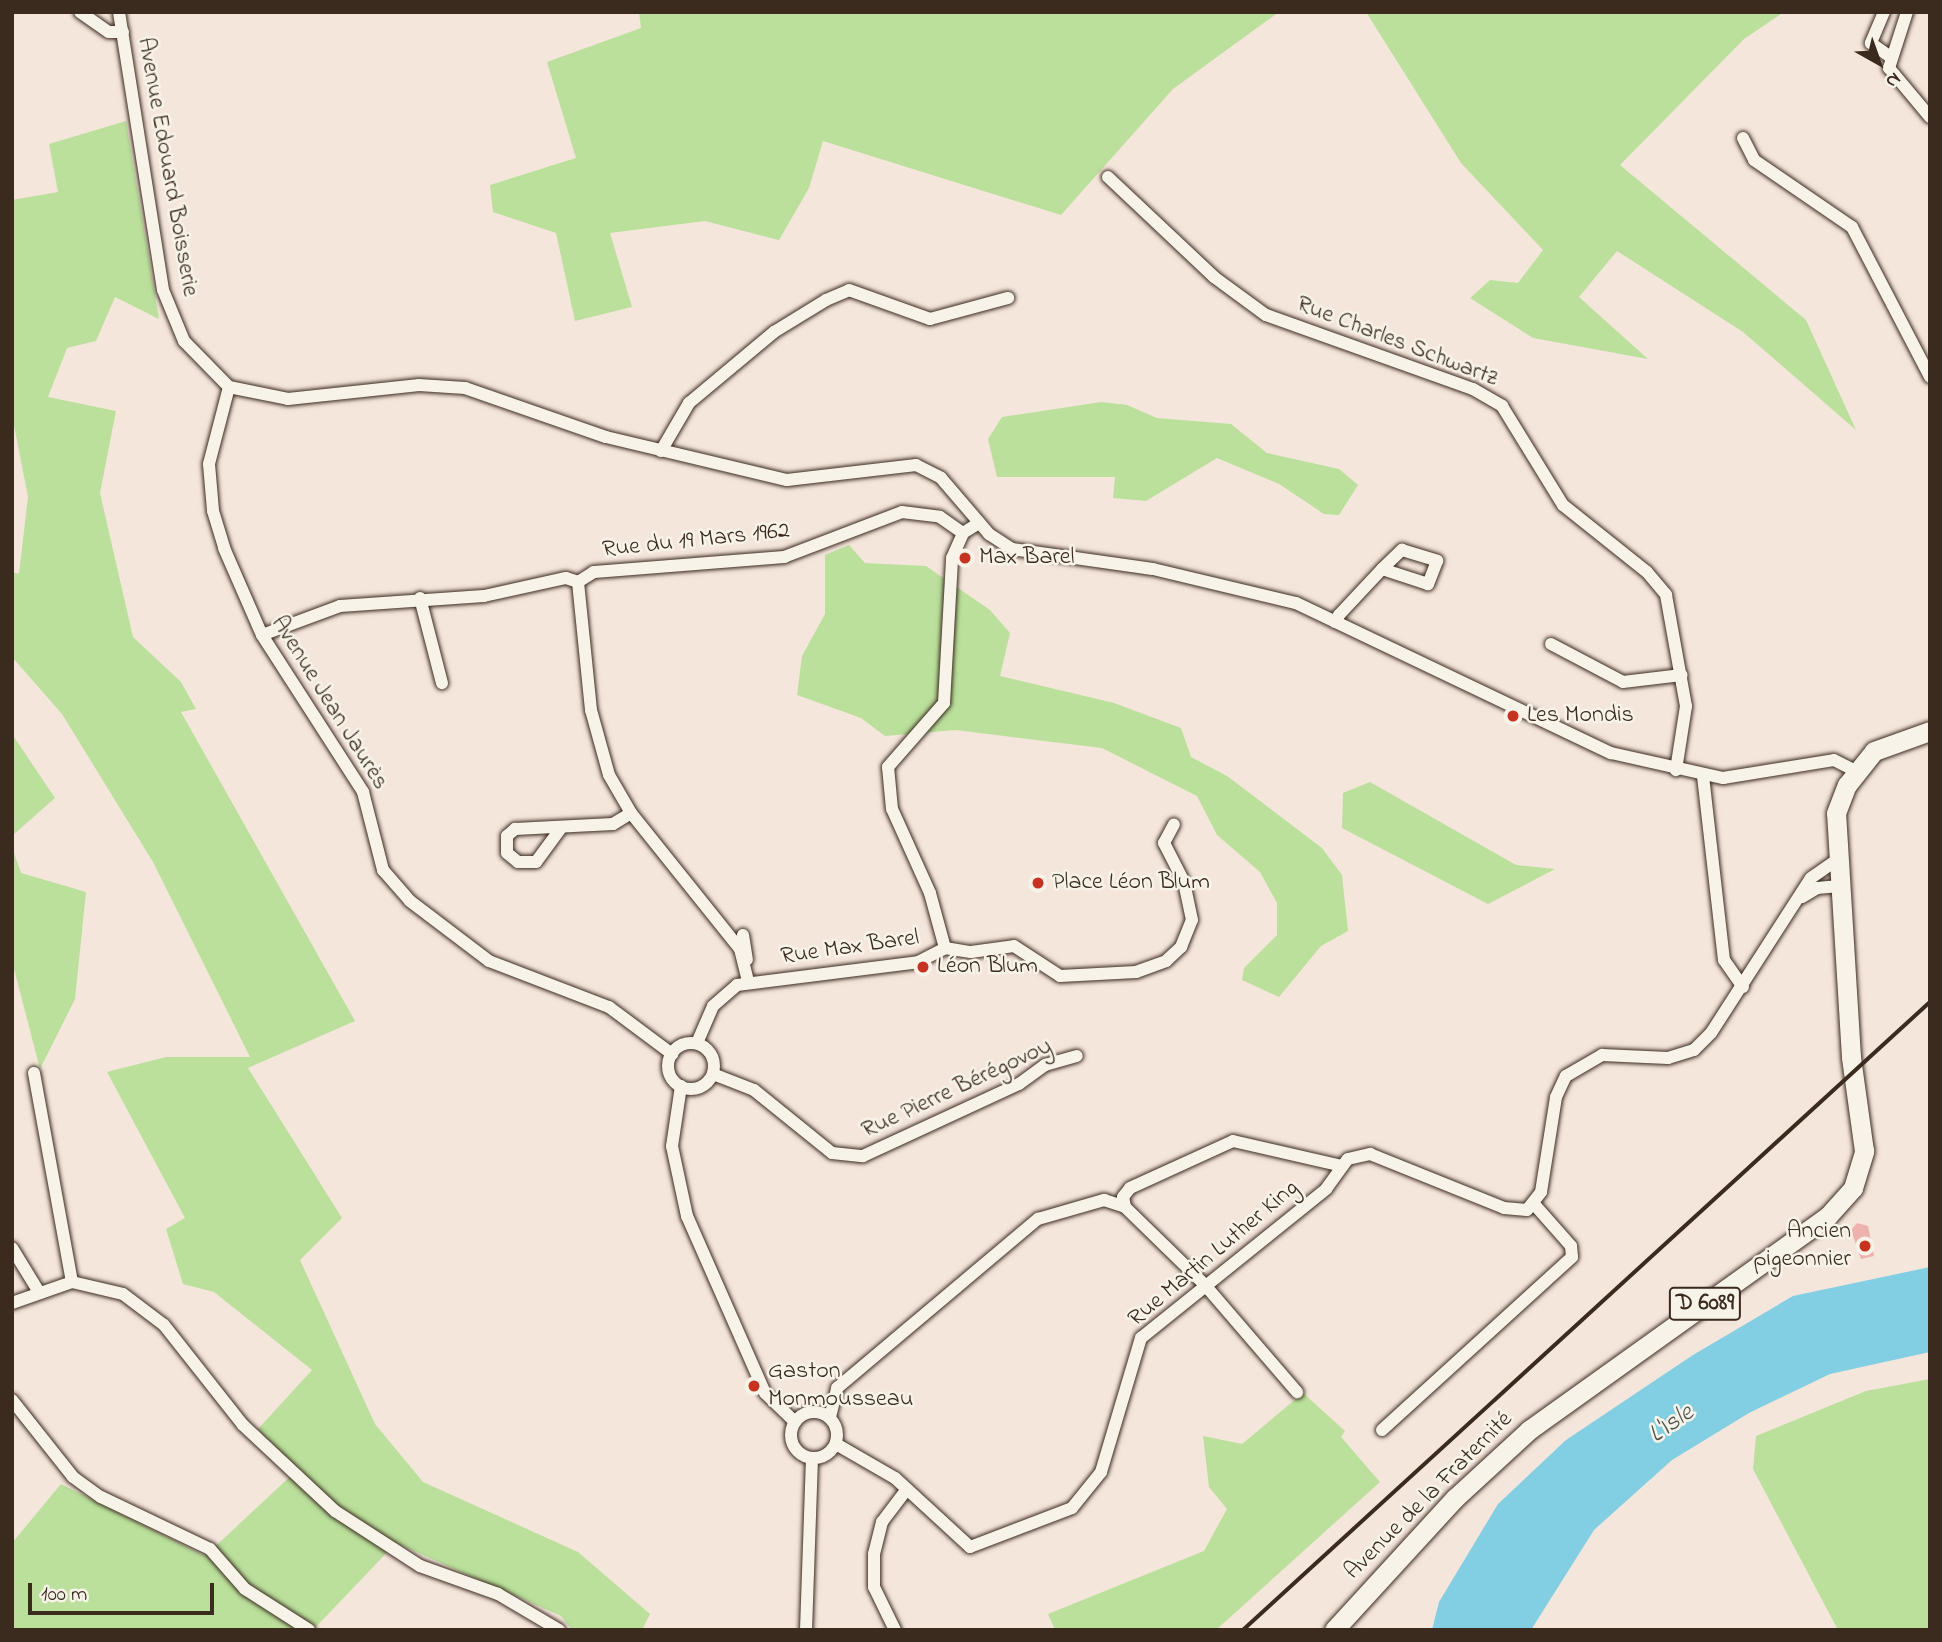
<!DOCTYPE html>
<meta charset="utf-8">
<style>
body{margin:0}
#map{position:relative;width:1942px;height:1642px;overflow:hidden;background:#f5e6dc;font-family:"Indie Flower",sans-serif}
div>[style]{position:absolute}
[style*='--x']{left:calc(var(--x)*1px);top:calc(var(--y)*1px);width:calc(var(--w)*1px);rotate:calc(var(--a)*1deg)}
.green>*{inset:0;background:#bae09b}
.water>*{inset:0;background:#82cee2}
.building>*{inset:0;background:#eeb2ae}
.roads{filter:drop-shadow(0 0 2px #3b2a1e) drop-shadow(0 0 2px #3b2a1e)}
.minor>*{height:12px;margin:-6px;padding:0 6px;transform-origin:6px;border-radius:6px;background:#f7f3e8}
.minor>.ring{margin:-6px;padding:0;box-sizing:content-box;background:none;border:12px solid #f7f3e8;border-radius:50%}
.primary>*{height:19px;margin:-9.5px;padding:0 9.5px;transform-origin:9.5px;border-radius:9.5px;background:#f7f3e8}
.rail>*{height:3.5px;margin:-1.75px;padding:0 1.75px;transform-origin:1.75px;border-radius:1.75px;background:#3b2a1e}
.dots>*{width:19px;height:19px;translate:-50% -50%;box-sizing:border-box;border:4px solid #f7f3e8;border-radius:50%}
span{translate:-50% -50%;white-space:nowrap;text-align:center;line-height:1.15;-webkit-text-stroke:5px #f7f3e8;paint-order:stroke}
.shield-label span{padding:2px 5px;background:#f7f3e8;border:2px solid;border-radius:5px;-webkit-text-stroke-width:0}
.shield-label{font-size:23px;color:#3b2a1e;font-weight:700}
.street-label{font-size:24px;color:#3b2a1e}
.poi-label{font-size:24px;color:#3b2a1e}
.left{translate:0 -50%;text-align:left}
.right{translate:-100% -50%;text-align:right}
.water-label{font-size:26px;color:#4d534f;font-style:italic}
.frame{position:absolute;inset:0;border:14px solid #3b2a1e;pointer-events:none}
.north{position:absolute;left:1844px;top:28px;width:70px;height:70px;-webkit-text-stroke:5px #f7f3e8;paint-order:stroke;rotate:140deg;font-size:19px;font-weight:700;line-height:28px;text-align:center;color:#3b2a1e}
.north::after{content:'';display:block;margin:auto;width:24px;height:32px;background:#3b2a1e;clip-path:polygon(50% 0,100% 100%,50% 72%,0 100%)}
.scale{position:absolute;left:28px;top:1583px;width:186px;height:32px;box-sizing:border-box;border:4px solid #3b2a1e;border-top:0;padding-left:9px;font-size:21px;line-height:24px;white-space:nowrap;color:#3b2a1e;-webkit-text-stroke:5px #f7f3e8;paint-order:stroke}
</style>
<div id="map">
<div class="green">
<i style="clip-path:polygon(639px 12px,1279px 12px,1173px 89px,1061px 215px,823px 141px,809px 188px,779px 240px,705px 221px,610px 233px,632px 307px,575px 321px,556px 233px,493px 212px,490px 185px,576px 158px,547px 62px,641px 28px)"></i>
<i style="clip-path:polygon(1366px 12px,1784px 12px,1744px 39px,1620px 165px,1806px 320px,1856px 430px,1743px 332px,1617px 251px,1579px 297px,1648px 359px,1533px 338px,1470px 298px,1490px 280px,1518px 283px,1543px 250px,1461px 163px)"></i>
<i style="clip-path:polygon(126px 121px,159px 319px,115px 297px,96px 341px,67px 348px,48px 397px,116px 411px,100px 493px,133px 637px,181px 682px,196px 709px,181px 712px,355px 1021px,248px 1068px,342px 1218px,300px 1260px,375px 1424px,423px 1482px,578px 1552px,650px 1614px,642px 1630px,572px 1630px,561px 1616px,396px 1543px,313px 1630px,12px 1630px,12px 1543px,61px 1484px,205px 1556px,296px 1471px,258px 1429px,312px 1370px,214px 1292px,183px 1284px,166px 1229px,185px 1218px,107px 1072px,166px 1057px,250px 1057px,153px 862px,62px 714px,12px 657px,12px 572px,19px 574px,28px 497px,12px 415px,12px 200px,58px 192px,49px 144px)"></i>
<i style="clip-path:polygon(1101px 402px,1127px 405px,1157px 418px,1231px 424px,1267px 453px,1339px 469px,1358px 485px,1339px 515px,1324px 514px,1279px 484px,1217px 458px,1146px 501px,1113px 498px,1115px 477px,997px 477px,988px 439px,1002px 417px)"></i>
<i style="clip-path:polygon(849px 545px,865px 563px,926px 566px,990px 610px,1010px 633px,1000px 676px,1114px 703px,1181px 728px,1191px 757px,1227px 776px,1322px 848px,1342px 875px,1348px 931px,1321px 946px,1279px 997px,1242px 980px,1244px 968px,1277px 935px,1277px 903px,1260px 872px,1217px 835px,1197px 796px,1102px 748px,956px 730px,885px 736px,861px 718px,797px 695px,802px 656px,825px 614px,825px 555px)"></i>
<i style="clip-path:polygon(12px 734px,55px 798px,12px 836px)"></i>
<i style="clip-path:polygon(1370px 782px,1516px 865px,1555px 869px,1488px 904px,1342px 828px,1343px 793px)"></i>
<i style="clip-path:polygon(12px 847px,21px 873px,86px 892px,75px 999px,40px 1069px,12px 961px)"></i>
<i style="clip-path:polygon(1930px 1379px,1930px 1630px,1838px 1630px,1753px 1469px,1756px 1436px,1866px 1391px)"></i>
<i style="clip-path:polygon(1303px 1393px,1345px 1431px,1341px 1437px,1380px 1482px,1216px 1630px,1055px 1630px,1048px 1614px,1204px 1551px,1227px 1509px,1209px 1487px,1203px 1436px,1242px 1444px)"></i>
</div>
<div class="water">
<i style="clip-path:polygon(1930px 1267px,1930px 1352px,1830px 1374px,1749px 1413px,1672px 1460px,1594px 1530px,1531px 1630px,1432px 1630px,1439px 1602px,1498px 1504px,1566px 1440px,1693px 1355px,1793px 1296px)"></i>
</div>
<div class="building">
<i style="clip-path:polygon(1857px 1223px,1868px 1226px,1874px 1256px,1861px 1259px,1851px 1230px)"></i>
</div>
<div class="roads">
<div class="minor">
<i style="--x:80;--y:12;--w:35;--a:35"></i>
<i style="--x:109;--y:32;--w:14;--a:0"></i>
<i style="--x:119;--y:12;--w:281;--a:81"></i>
<i style="--x:163;--y:290;--w:55;--a:67.6"></i>
<i style="--x:184;--y:341;--w:64;--a:45.6"></i>
<i style="--x:229;--y:387;--w:60;--a:11.5"></i>
<i style="--x:288;--y:399;--w:132;--a:-6.1"></i>
<i style="--x:419;--y:385;--w:46;--a:3.7"></i>
<i style="--x:465;--y:388;--w:149;--a:19.2"></i>
<i style="--x:606;--y:437;--w:186;--a:13.4"></i>
<i style="--x:787;--y:480;--w:130;--a:-6.6"></i>
<i style="--x:916;--y:465;--w:28;--a:27"></i>
<i style="--x:941;--y:478;--w:74;--a:49.4"></i>
<i style="--x:989;--y:534;--w:27;--a:33"></i>
<i style="--x:1012;--y:549;--w:142;--a:8.1"></i>
<i style="--x:1153;--y:569;--w:147;--a:13.4"></i>
<i style="--x:1296;--y:603;--w:349;--a:25.5"></i>
<i style="--x:1611;--y:753;--w:115;--a:12.6"></i>
<i style="--x:1723;--y:778;--w:112;--a:-9.2"></i>
<i style="--x:1834;--y:760;--w:25;--a:27"></i>
<i style="--x:1884;--y:12;--w:34;--a:113"></i>
<i style="--x:1871;--y:43;--w:22;--a:36"></i>
<i style="--x:1907;--y:12;--w:59;--a:107.8"></i>
<i style="--x:1889;--y:68;--w:64;--a:50.1"></i>
<i style="--x:1743;--y:138;--w:25;--a:63"></i>
<i style="--x:1754;--y:160;--w:119;--a:34.4"></i>
<i style="--x:1852;--y:227;--w:169;--a:62.5"></i>
<i style="--x:1108;--y:177;--w:146;--a:43.3"></i>
<i style="--x:1214;--y:277;--w:64;--a:36.2"></i>
<i style="--x:1266;--y:315;--w:220;--a:19.7"></i>
<i style="--x:1473;--y:389;--w:34;--a:30"></i>
<i style="--x:1502;--y:406;--w:116;--a:58.4"></i>
<i style="--x:1563;--y:505;--w:107;--a:38.6"></i>
<i style="--x:1647;--y:572;--w:30;--a:50"></i>
<i style="--x:1666;--y:595;--w:113;--a:79.8"></i>
<i style="--x:1686;--y:706;--w:65;--a:98.9"></i>
<i style="--x:229;--y:387;--w:80;--a:104.6"></i>
<i style="--x:209;--y:464;--w:47;--a:85.1"></i>
<i style="--x:213;--y:511;--w:39;--a:73"></i>
<i style="--x:224;--y:548;--w:95;--a:66.4"></i>
<i style="--x:262;--y:635;--w:187;--a:57.2"></i>
<i style="--x:363;--y:792;--w:81;--a:75.6"></i>
<i style="--x:383;--y:870;--w:41;--a:48.9"></i>
<i style="--x:410;--y:901;--w:99;--a:37.2"></i>
<i style="--x:489;--y:961;--w:129;--a:21"></i>
<i style="--x:609;--y:1007;--w:79;--a:36.7"></i>
<i style="--x:661;--y:451;--w:56;--a:-59.7"></i>
<i style="--x:689;--y:403;--w:111;--a:-39.9"></i>
<i style="--x:774;--y:332;--w:61;--a:-31.6"></i>
<i style="--x:826;--y:300;--w:25;--a:-23"></i>
<i style="--x:849;--y:290;--w:86;--a:19.7"></i>
<i style="--x:930;--y:319;--w:81;--a:-15.1"></i>
<i style="--x:578;--y:582;--w:129;--a:84.2"></i>
<i style="--x:591;--y:710;--w:67;--a:74.5"></i>
<i style="--x:609;--y:775;--w:44;--a:59.9"></i>
<i style="--x:631;--y:813;--w:174;--a:51.3"></i>
<i style="--x:740;--y:949;--w:34;--a:76"></i>
<i style="--x:578;--y:582;--w:19;--a:-32"></i>
<i style="--x:594;--y:572;--w:191;--a:-4.5"></i>
<i style="--x:784;--y:557;--w:126;--a:-20.9"></i>
<i style="--x:902;--y:512;--w:38;--a:7"></i>
<i style="--x:940;--y:517;--w:28;--a:35"></i>
<i style="--x:420;--y:598;--w:88;--a:75.5"></i>
<i style="--x:1335;--y:622;--w:8;--a:-60"></i>
<i style="--x:1339;--y:615;--w:63;--a:-46.9"></i>
<i style="--x:1382;--y:569;--w:28;--a:-44"></i>
<i style="--x:1402;--y:550;--w:37;--a:17"></i>
<i style="--x:1437;--y:561;--w:25;--a:111"></i>
<i style="--x:1428;--y:584;--w:48;--a:-161.9"></i>
<i style="--x:262;--y:635;--w:83;--a:-20.4"></i>
<i style="--x:340;--y:606;--w:144;--a:-4"></i>
<i style="--x:484;--y:596;--w:84;--a:-12.4"></i>
<i style="--x:566;--y:578;--w:13;--a:18"></i>
<i style="--x:1551;--y:644;--w:81;--a:27.8"></i>
<i style="--x:1623;--y:682;--w:59;--a:-6.8"></i>
<i style="--x:1703;--y:776;--w:185;--a:83.5"></i>
<i style="--x:1724;--y:960;--w:33;--a:55"></i>
<i style="--x:561;--y:828;--w:42;--a:126.3"></i>
<i style="--x:536;--y:862;--w:18;--a:180"></i>
<i style="--x:518;--y:862;--w:14;--a:-141"></i>
<i style="--x:507;--y:853;--w:17;--a:-90"></i>
<i style="--x:507;--y:836;--w:11;--a:-41"></i>
<i style="--x:515;--y:829;--w:98;--a:-2.9"></i>
<i style="--x:613;--y:824;--w:21;--a:-31"></i>
<i style="--x:1802;--y:897;--w:17;--a:-31"></i>
<i style="--x:1817;--y:888;--w:23;--a:-5"></i>
<i style="--x:743;--y:935;--w:25;--a:81"></i>
<i style="--x:945;--y:948;--w:26;--a:9"></i>
<i style="--x:971;--y:952;--w:43;--a:-7.9"></i>
<i style="--x:1014;--y:946;--w:55;--a:33.1"></i>
<i style="--x:1060;--y:976;--w:76;--a:-3"></i>
<i style="--x:1136;--y:972;--w:32;--a:-20"></i>
<i style="--x:1166;--y:961;--w:21;--a:-43"></i>
<i style="--x:1181;--y:947;--w:29;--a:-68"></i>
<i style="--x:1192;--y:920;--w:39;--a:-102"></i>
<i style="--x:1184;--y:882;--w:44;--a:-117.1"></i>
<i style="--x:1164;--y:843;--w:21;--a:-62"></i>
<i style="--x:697;--y:1043;--w:40;--a:-66.6"></i>
<i style="--x:713;--y:1006;--w:32;--a:-41"></i>
<i style="--x:737;--y:985;--w:182;--a:-7.2"></i>
<i style="--x:918;--y:962;--w:30;--a:-27"></i>
<i style="--x:945;--y:948;--w:57;--a:-105.3"></i>
<i style="--x:930;--y:893;--w:92;--a:-114.3"></i>
<i style="--x:892;--y:809;--w:42;--a:-95.4"></i>
<i style="--x:888;--y:767;--w:85;--a:-48.8"></i>
<i style="--x:944;--y:703;--w:145;--a:-86.8"></i>
<i style="--x:952;--y:558;--w:27;--a:-66"></i>
<i style="--x:963;--y:533;--w:19;--a:-32"></i>
<i class="ring" style="left:668px;top:1043px;width:34px;height:34px"></i>
<i style="--x:34;--y:1073;--w:212;--a:79.7"></i>
<i style="--x:713;--y:1074;--w:44;--a:21.3"></i>
<i style="--x:754;--y:1090;--w:100;--a:38.9"></i>
<i style="--x:832;--y:1153;--w:31;--a:6"></i>
<i style="--x:863;--y:1156;--w:172;--a:-24.8"></i>
<i style="--x:1019;--y:1084;--w:32;--a:-36"></i>
<i style="--x:1045;--y:1065;--w:33;--a:-16"></i>
<i style="--x:681;--y:1086;--w:61;--a:98.5"></i>
<i style="--x:672;--y:1146;--w:72;--a:77.9"></i>
<i style="--x:687;--y:1216;--w:193;--a:66.2"></i>
<i style="--x:765;--y:1393;--w:42;--a:44"></i>
<i style="--x:1125;--y:1207;--w:10;--a:-101"></i>
<i style="--x:1123;--y:1197;--w:11;--a:-52"></i>
<i style="--x:1130;--y:1188;--w:113;--a:-24.5"></i>
<i style="--x:1233;--y:1141;--w:112;--a:12.9"></i>
<i style="--x:12;--y:1248;--w:52;--a:58.5"></i>
<i style="--x:12;--y:1303;--w:64;--a:-19.3"></i>
<i style="--x:72;--y:1282;--w:52;--a:13.2"></i>
<i style="--x:123;--y:1294;--w:51;--a:37.1"></i>
<i style="--x:164;--y:1325;--w:127;--a:51.7"></i>
<i style="--x:243;--y:1425;--w:126;--a:43.1"></i>
<i style="--x:335;--y:1511;--w:101;--a:32.9"></i>
<i style="--x:420;--y:1566;--w:83;--a:19.7"></i>
<i style="--x:498;--y:1594;--w:71;--a:30.5"></i>
<i style="--x:12;--y:1400;--w:98;--a:51.6"></i>
<i style="--x:73;--y:1477;--w:34;--a:36"></i>
<i style="--x:101;--y:1497;--w:121;--a:25.5"></i>
<i style="--x:210;--y:1549;--w:53;--a:48.8"></i>
<i style="--x:245;--y:1589;--w:76;--a:32.6"></i>
<i class="ring" style="left:791px;top:1412px;width:34px;height:34px"></i>
<i style="--x:830;--y:1417;--w:30;--a:-76"></i>
<i style="--x:837;--y:1388;--w:263;--a:-40.1"></i>
<i style="--x:1038;--y:1219;--w:69;--a:-16.1"></i>
<i style="--x:1104;--y:1200;--w:22;--a:18"></i>
<i style="--x:1125;--y:1207;--w:110;--a:44.3"></i>
<i style="--x:1204;--y:1284;--w:143;--a:49.3"></i>
<i style="--x:1382;--y:1430;--w:257;--a:-42.3"></i>
<i style="--x:1572;--y:1257;--w:11;--a:-95"></i>
<i style="--x:1571;--y:1246;--w:56;--a:-131.4"></i>
<i style="--x:836;--y:1444;--w:68;--a:30"></i>
<i style="--x:895;--y:1478;--w:102;--a:42.6"></i>
<i style="--x:970;--y:1547;--w:109;--a:-20.9"></i>
<i style="--x:1072;--y:1508;--w:46;--a:-51.1"></i>
<i style="--x:1101;--y:1472;--w:140;--a:-73.4"></i>
<i style="--x:1141;--y:1338;--w:238;--a:-38.8"></i>
<i style="--x:1326;--y:1189;--w:37;--a:-54"></i>
<i style="--x:1348;--y:1159;--w:23;--a:-13"></i>
<i style="--x:1370;--y:1154;--w:144;--a:21.9"></i>
<i style="--x:1504;--y:1208;--w:23;--a:5"></i>
<i style="--x:1527;--y:1210;--w:23;--a:-52"></i>
<i style="--x:1541;--y:1192;--w:96;--a:-81"></i>
<i style="--x:1556;--y:1097;--w:23;--a:-65"></i>
<i style="--x:1566;--y:1076;--w:42;--a:-30.3"></i>
<i style="--x:1602;--y:1055;--w:66;--a:2.6"></i>
<i style="--x:1668;--y:1058;--w:27;--a:-17"></i>
<i style="--x:1694;--y:1050;--w:24;--a:-45"></i>
<i style="--x:1711;--y:1033;--w:184;--a:-57.2"></i>
<i style="--x:1811;--y:878;--w:32;--a:-35"></i>
<i style="--x:806;--y:1630;--w:171;--a:-88"></i>
<i style="--x:895;--y:1630;--w:48;--a:-116"></i>
<i style="--x:874;--y:1587;--w:33;--a:-90"></i>
<i style="--x:874;--y:1554;--w:33;--a:-76"></i>
<i style="--x:882;--y:1522;--w:41;--a:-52.9"></i>
</div>
<div class="primary">
<i style="--x:1334;--y:1630;--w:179;--a:-47.5"></i>
<i style="--x:1455;--y:1498;--w:100;--a:-42.6"></i>
<i style="--x:1529;--y:1430;--w:366;--a:-35.6"></i>
<i style="--x:1827;--y:1217;--w:39;--a:-48"></i>
<i style="--x:1853;--y:1188;--w:39;--a:-73"></i>
<i style="--x:1864;--y:1151;--w:95;--a:-97.9"></i>
<i style="--x:1851;--y:1057;--w:244;--a:-93.5"></i>
<i style="--x:1836;--y:813;--w:30;--a:-69"></i>
<i style="--x:1847;--y:785;--w:43;--a:-51.5"></i>
<i style="--x:1874;--y:751;--w:59;--a:-19.7"></i>
</div>
</div>
<div class="rail">
<i style="--x:1243;--y:1630;--w:931;--a:-42.43"></i>
</div>
<div class="dots">
<i style="left:965px;top:558px;background:#c8321e"></i>
<i style="left:1513px;top:716px;background:#c8321e"></i>
<i style="left:1038px;top:883px;background:#c8321e"></i>
<i style="left:923px;top:967px;background:#c8321e"></i>
<i style="left:1865px;top:1246px;background:#c8321e"></i>
<i style="left:754px;top:1386px;background:#c8321e"></i>
</div>
<div class="shield-label">
<span style="left:1705px;top:1304px">D 6089</span>
</div>
<div class="street-label">
<span style="left:167px;top:167px;rotate:80deg">Avenue Edouard Boisserie</span>
<span style="left:1397px;top:342px;rotate:21deg">Rue Charles Schwartz</span>
<span style="left:696px;top:541px;rotate:-6deg">Rue du 19 Mars 1962</span>
<span style="left:329px;top:703px;rotate:58deg">Avenue Jean Jaurès</span>
<span style="left:850px;top:948px;rotate:-8deg">Rue Max Barel</span>
<span style="left:957px;top:1089px;rotate:-25deg">Rue Pierre Bérégovoy</span>
<span style="left:1214px;top:1254px;rotate:-40deg">Rue Martin Luther King</span>
<span style="left:1429px;top:1496px;rotate:-45deg">Avenue de la Fraternité</span>
</div>
<div class="poi-label">
<span class="left" style="left:979px;top:558px">Max Barel</span>
<span class="left" style="left:1527px;top:716px">Les Mondis</span>
<span class="left" style="left:1052px;top:883px">Place Léon Blum</span>
<span class="left" style="left:937px;top:967px">Léon Blum</span>
<span class="right" style="left:1851px;top:1246px">Ancien<br>pigeonnier</span>
<span class="left" style="left:768px;top:1386px">Gaston<br>Monmousseau</span>
</div>
<div class="water-label">
<span style="left:1672px;top:1425px;rotate:-35deg">L'Isle</span>
</div>
<div class="frame"></div>
<div class="north">N</div>
<div class="scale">100 m</div>
</div>
